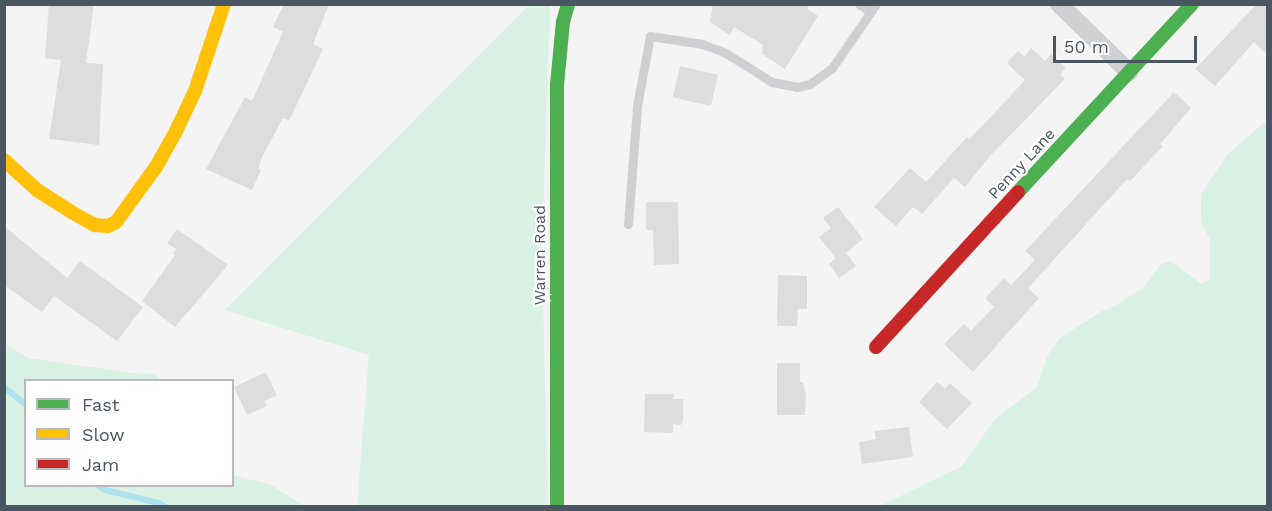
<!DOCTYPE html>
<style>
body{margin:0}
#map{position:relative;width:1272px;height:511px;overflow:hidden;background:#f4f4f4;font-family:"Work Sans",sans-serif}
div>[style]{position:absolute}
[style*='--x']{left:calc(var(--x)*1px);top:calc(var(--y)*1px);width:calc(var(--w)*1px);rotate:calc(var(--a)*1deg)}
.green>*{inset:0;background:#d9f2e3}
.stream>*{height:6px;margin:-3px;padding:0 3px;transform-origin:3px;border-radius:3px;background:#aee2f0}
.building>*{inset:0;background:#ddddde;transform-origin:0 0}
.lane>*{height:9px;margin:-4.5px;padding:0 4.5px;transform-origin:4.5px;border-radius:4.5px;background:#ced0d2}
.street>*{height:18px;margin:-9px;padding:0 9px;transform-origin:9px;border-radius:9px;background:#ced0d2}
.fast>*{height:14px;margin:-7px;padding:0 7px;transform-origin:7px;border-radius:7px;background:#4caf50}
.slow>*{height:14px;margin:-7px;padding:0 7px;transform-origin:7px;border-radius:7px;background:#ffc107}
.jam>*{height:14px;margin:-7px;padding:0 7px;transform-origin:7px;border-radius:7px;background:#c62828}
span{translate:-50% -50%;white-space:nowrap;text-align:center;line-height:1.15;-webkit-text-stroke:4.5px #fff;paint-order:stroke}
.street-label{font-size:16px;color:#4a5661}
.frame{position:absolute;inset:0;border:6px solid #4a5661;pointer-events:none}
.legend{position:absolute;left:24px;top:379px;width:210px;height:108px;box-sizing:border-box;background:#fff;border:2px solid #b7bbc0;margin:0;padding:8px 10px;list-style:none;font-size:18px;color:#4a5661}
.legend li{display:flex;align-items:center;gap:12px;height:30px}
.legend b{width:30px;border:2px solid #b7bbc0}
.scale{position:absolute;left:1053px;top:36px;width:144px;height:27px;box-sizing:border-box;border:3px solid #4a5661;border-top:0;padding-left:8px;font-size:18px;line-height:21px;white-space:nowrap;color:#4a5661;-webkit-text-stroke:4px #fff;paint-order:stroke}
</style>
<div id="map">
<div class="green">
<i style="clip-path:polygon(529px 5px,550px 5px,542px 252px,548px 506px,357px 506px,369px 355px,225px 310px)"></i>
<i style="clip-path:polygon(1267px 120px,1267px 506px,880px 506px,962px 466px,995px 419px,1036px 388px,1048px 355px,1060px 338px,1102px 311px,1117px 305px,1144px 287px,1160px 265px,1170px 261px,1202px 284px,1210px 280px,1210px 240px,1201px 221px,1201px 194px,1228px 154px)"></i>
<i style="clip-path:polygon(5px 344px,28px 358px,132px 373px,155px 374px,159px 380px,26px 380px,26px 486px,232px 486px,233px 475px,271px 485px,304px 506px,5px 506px)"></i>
</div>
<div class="stream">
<i style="--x:4;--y:387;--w:28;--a:39"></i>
<i style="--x:99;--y:486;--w:7;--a:34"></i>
<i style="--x:105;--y:490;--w:56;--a:13.5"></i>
<i style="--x:159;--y:503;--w:6;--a:31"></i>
</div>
<div class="building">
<i style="clip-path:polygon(49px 4px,94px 4px,86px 63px,103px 64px,99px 145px,49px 139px,61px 60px,45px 58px)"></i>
<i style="clip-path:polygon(284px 4px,329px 4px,313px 44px,323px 49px,289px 121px,283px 118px,262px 157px,258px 169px,261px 170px,252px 190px,206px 169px,245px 97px,252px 101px,283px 32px,273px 27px)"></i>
<i style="clip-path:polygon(713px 4px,809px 4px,808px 9px,818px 16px,785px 69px,762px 54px,763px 45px,734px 27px,730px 35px,710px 22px)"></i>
<i style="clip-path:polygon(1257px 4px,1268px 4px,1268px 55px,1254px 42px,1215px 86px,1195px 69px)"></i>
<i style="clip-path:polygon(1031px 48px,1045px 61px,1051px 54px,1066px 68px,1060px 74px,1065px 79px,989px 157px,965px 187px,954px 178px,922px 214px,913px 207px,896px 226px,874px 207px,910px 168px,926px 182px,967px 137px,969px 140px,1025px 80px,1007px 63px,1018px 51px,1024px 57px)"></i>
<i style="left:680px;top:66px;width:39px;height:32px;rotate:13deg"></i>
<i style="clip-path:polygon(1174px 92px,1191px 108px,1160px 144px,1163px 146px,1130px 181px,1127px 179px,1028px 288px,1039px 298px,973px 372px,944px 344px,964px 324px,971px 331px,994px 307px,985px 298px,1004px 278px,1011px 285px,1035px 260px,1025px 251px)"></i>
<i style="clip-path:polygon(646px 202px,678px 202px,679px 264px,654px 265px,653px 230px,646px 230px)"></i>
<i style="clip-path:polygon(838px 207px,863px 239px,846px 253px,856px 266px,839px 278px,829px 264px,836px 258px,819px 237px,831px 228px,823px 218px)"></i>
<i style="clip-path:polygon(4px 226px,67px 278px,80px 261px,143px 307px,117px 341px,54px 296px,42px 312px,4px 285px)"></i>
<i style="clip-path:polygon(177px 229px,228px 265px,175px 327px,142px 301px,175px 255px,173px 253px,176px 249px,167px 243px)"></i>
<i style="clip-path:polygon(778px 275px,807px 276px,807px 309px,798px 309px,797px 326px,777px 326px)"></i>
<i style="clip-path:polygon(777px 363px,800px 363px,800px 382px,803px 382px,806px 395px,805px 415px,777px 415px)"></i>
<i style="clip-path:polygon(266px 372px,277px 395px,265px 401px,267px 406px,247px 415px,234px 387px)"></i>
<i style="clip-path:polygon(937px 382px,945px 389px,950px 383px,972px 403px,947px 429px,919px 402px)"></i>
<i style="clip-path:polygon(645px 394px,674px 394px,673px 399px,683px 399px,683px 421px,681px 425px,673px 424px,673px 433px,644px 432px)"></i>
<i style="clip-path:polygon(909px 427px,913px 457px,862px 464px,859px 442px,876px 439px,874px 431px)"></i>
</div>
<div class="lane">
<i style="--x:859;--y:4;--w:14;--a:34"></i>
<i style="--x:628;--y:224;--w:118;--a:-85.6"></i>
<i style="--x:637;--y:106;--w:71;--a:-79.5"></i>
<i style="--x:650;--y:36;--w:53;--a:8.7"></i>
<i style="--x:702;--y:44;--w:23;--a:20"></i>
<i style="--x:724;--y:52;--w:57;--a:32"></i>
<i style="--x:772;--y:82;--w:25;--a:11"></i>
<i style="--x:797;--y:87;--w:13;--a:-13"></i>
<i style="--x:810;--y:84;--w:27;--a:-36"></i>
<i style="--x:832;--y:68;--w:78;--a:-55.5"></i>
</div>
<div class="street">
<i style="--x:1059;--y:4;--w:98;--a:44.2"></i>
</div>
<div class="fast">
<i style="--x:1018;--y:192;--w:256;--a:-47.2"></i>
<i style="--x:557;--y:506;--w:421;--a:-90"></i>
<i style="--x:557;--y:85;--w:63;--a:-84.6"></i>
<i style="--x:563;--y:22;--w:19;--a:-74"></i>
</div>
<div class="slow">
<i style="--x:4;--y:160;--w:45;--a:42.3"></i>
<i style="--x:37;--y:190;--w:43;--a:32.6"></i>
<i style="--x:73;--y:213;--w:25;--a:29"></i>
<i style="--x:95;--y:225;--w:13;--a:4"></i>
<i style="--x:108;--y:226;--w:9;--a:-27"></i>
<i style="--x:116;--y:222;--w:68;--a:-54"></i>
<i style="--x:156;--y:167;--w:41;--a:-60.9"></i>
<i style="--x:176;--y:131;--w:44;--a:-64.6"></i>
<i style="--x:195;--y:91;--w:92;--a:-71.6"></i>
</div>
<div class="jam">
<i style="--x:876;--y:347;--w:210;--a:-47.5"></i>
</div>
<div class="street-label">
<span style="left:1022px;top:164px;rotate:-47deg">Penny Lane</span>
<span style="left:540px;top:255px;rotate:-90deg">Warren Road</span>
</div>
<div class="frame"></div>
<ul class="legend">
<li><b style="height:8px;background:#4caf50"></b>Fast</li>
<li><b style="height:8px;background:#ffc107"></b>Slow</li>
<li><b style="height:8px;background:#c62828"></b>Jam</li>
</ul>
<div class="scale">50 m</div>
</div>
